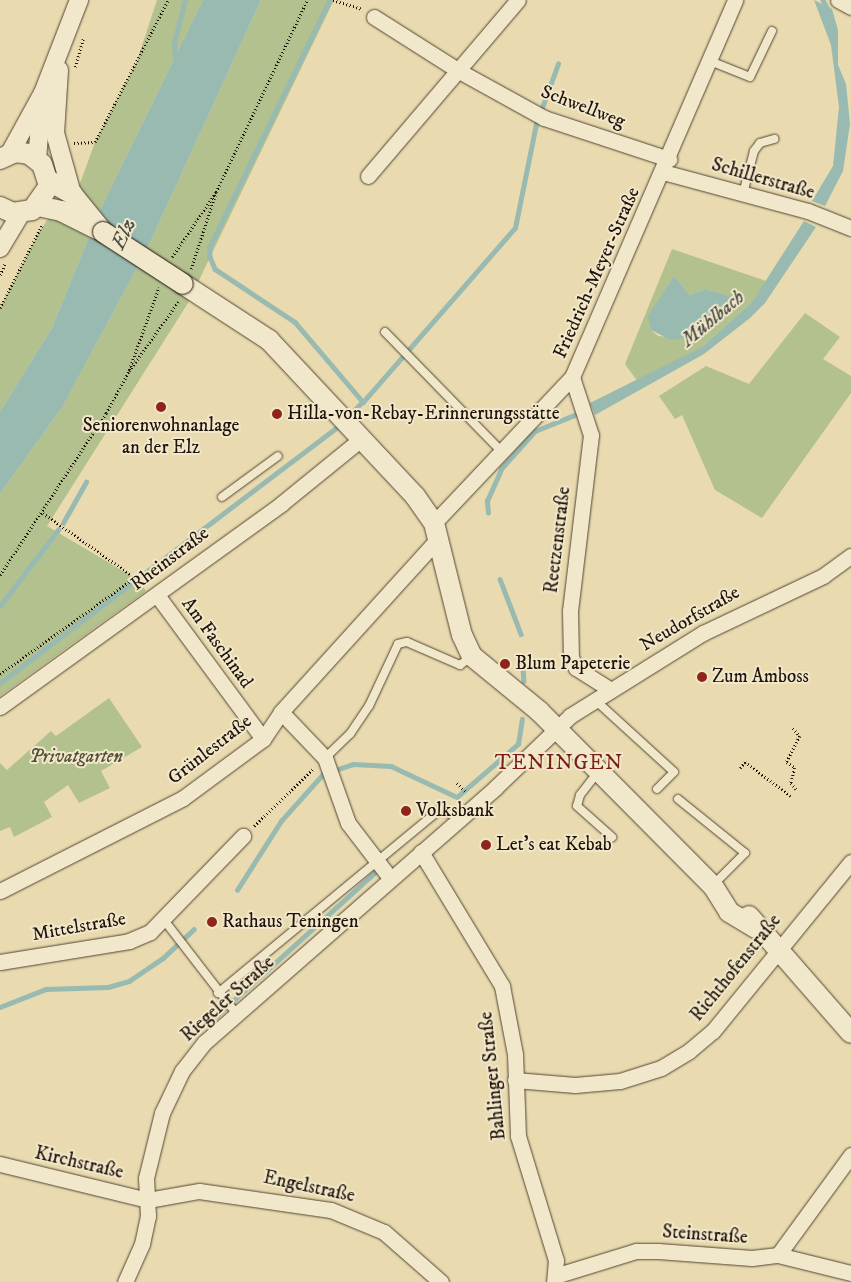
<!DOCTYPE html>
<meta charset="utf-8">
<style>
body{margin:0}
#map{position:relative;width:851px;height:1282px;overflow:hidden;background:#e9daaf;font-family:"IM FELL DW Pica",serif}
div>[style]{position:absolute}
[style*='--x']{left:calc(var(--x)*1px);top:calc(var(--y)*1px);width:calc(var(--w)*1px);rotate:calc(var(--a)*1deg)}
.green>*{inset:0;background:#b2c18e}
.water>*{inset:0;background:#98bab1}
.stream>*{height:4.5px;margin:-2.25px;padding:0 2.25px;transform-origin:2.25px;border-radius:2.25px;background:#98bab1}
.path>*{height:2.5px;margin-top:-1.25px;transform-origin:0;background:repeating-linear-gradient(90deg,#201309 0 1px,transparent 0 3.5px)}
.roads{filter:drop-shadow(0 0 1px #524532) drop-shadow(0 0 1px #524532)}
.service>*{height:8px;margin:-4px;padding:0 4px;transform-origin:4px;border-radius:4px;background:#f1e7cb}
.minor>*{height:15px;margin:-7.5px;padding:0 7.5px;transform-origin:7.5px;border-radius:7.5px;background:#f1e7cb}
.tertiary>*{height:18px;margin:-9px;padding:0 9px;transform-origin:9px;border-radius:9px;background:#f1e7cb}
.secondary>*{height:20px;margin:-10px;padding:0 10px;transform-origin:10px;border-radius:10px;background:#f1e7cb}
.bridges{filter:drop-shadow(0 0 1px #201309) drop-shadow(0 0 1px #201309)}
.secondary-bridge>*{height:20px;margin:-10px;padding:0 10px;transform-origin:10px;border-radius:10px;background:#f1e7cb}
.dots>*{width:14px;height:14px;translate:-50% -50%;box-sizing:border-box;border:2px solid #f1e7cb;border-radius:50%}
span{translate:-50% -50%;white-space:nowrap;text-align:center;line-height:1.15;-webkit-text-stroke:4px #f1e7cb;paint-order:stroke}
.street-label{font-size:19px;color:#201309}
.poi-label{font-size:19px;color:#201309}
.left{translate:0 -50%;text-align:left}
.park-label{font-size:19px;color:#535038;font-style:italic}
.water-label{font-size:20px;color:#4a4d44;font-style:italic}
.quarter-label{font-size:21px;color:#7a1f14;letter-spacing:1px}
</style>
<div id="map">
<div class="green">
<i style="clip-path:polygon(157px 0,203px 0,99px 212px,52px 328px,0 412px,0 308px,39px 232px,48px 219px,58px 221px,77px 192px,95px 142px,137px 61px)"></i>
<i style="clip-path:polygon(261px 0,334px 0,188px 303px,47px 526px,138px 580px,146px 591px,0 696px,0 494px,63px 406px,147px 249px)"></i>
<i style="clip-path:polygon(evenodd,672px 249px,766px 281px,752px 302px,702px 347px,638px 382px,625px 364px,672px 249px,674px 276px,690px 295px,705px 289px,731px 297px,683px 338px,658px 336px,651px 330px,649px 316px,674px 276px)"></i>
<i style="clip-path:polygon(805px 313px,840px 337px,823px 359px,851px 376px,851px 393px,762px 518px,715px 490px,682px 415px,675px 419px,659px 396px,706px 366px,749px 384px)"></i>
<i style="clip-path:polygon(109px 698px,142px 747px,101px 771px,110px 788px,79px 803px,68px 785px,44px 802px,52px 817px,14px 837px,10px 827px,0 831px,0 763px,7px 770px,51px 731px,56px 736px)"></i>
</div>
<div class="water">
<i style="clip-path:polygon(203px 0,261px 0,147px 249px,63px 406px,0 494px,0 412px,52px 328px,99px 212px)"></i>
<i style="clip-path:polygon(814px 0,832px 9px,838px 30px,838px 65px,846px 84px,850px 124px,843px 171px,825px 206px,812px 201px,833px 166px,839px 107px,831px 45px)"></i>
<i style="clip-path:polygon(804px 221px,816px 227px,765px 303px,750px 318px,704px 354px,595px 415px,590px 403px,702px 347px,752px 302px)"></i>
<i style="clip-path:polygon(674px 276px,690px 295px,705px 289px,732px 297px,683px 338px,671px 340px,651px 330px,648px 316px)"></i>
</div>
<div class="stream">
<i style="--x:330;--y:0;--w:275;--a:115.9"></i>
<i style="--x:210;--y:247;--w:10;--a:90"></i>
<i style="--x:210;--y:257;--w:13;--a:67"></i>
<i style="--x:215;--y:269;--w:96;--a:33.5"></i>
<i style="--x:295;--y:322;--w:105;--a:49.6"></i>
<i style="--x:363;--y:402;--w:20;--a:135"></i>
<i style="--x:823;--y:0;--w:11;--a:63"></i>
<i style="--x:177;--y:69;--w:26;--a:-97"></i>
<i style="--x:174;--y:43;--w:44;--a:-75.7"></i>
<i style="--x:363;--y:402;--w:231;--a:-48.9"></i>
<i style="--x:515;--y:228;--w:106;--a:-78.6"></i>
<i style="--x:536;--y:124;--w:64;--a:-69.9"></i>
<i style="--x:488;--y:513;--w:12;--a:-95"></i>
<i style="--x:487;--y:501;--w:35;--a:-66"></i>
<i style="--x:501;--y:469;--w:51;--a:-48.2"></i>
<i style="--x:535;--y:431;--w:51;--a:-22"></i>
<i style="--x:63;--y:523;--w:47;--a:-60.7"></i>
<i style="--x:500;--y:579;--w:59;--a:69.1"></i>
<i style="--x:0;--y:606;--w:96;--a:-52.7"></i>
<i style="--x:523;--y:668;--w:13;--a:86"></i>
<i style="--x:0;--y:683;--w:430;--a:-37.2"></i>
<i style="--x:237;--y:890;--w:82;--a:-57.5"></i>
<i style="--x:281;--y:821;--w:63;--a:-48.2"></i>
<i style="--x:323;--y:774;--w:32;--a:-18"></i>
<i style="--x:353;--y:764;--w:38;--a:3"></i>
<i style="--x:391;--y:766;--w:73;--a:25.2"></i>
<i style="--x:457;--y:797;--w:81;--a:-41"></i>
<i style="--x:518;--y:744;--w:25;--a:-81"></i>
<i style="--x:0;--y:1007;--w:49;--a:-21.4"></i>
<i style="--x:46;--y:989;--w:62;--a:-1.8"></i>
<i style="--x:108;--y:987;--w:22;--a:-16"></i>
<i style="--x:129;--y:981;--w:41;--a:-34.1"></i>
<i style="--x:163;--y:958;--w:42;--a:-43.1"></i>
<i style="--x:215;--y:1017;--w:221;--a:-42.1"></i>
</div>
<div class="path">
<i style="--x:333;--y:0;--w:30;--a:17"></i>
<i style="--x:75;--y:67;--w:29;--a:-74"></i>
<i style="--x:74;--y:143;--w:21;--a:-3"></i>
<i style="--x:95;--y:142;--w:160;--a:-62.8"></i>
<i style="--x:172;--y:257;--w:78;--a:-55.9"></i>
<i style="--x:191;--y:269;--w:81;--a:-72"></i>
<i style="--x:216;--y:192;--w:212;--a:-64.6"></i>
<i style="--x:0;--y:275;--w:13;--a:-67"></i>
<i style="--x:0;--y:308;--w:93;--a:-63.2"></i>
<i style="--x:129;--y:371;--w:85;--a:-54.6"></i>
<i style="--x:43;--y:513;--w:126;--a:35"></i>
<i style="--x:0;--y:575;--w:194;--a:-56.8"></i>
<i style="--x:106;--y:413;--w:46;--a:-61.2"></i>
<i style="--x:128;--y:373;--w:91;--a:-70.2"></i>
<i style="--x:0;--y:674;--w:168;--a:-35.6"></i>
<i style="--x:793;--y:728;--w:11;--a:49"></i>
<i style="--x:800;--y:736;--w:29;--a:117"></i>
<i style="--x:787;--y:762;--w:10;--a:37"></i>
<i style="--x:795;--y:768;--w:16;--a:105"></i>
<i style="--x:791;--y:783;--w:8;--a:50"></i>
<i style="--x:740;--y:768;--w:8;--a:-50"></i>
<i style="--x:745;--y:762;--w:57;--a:36.5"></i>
<i style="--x:457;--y:783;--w:13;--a:45"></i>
<i style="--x:254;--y:826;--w:82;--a:-44"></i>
</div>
<div class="roads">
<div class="service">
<i style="--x:710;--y:61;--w:43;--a:21.8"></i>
<i style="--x:750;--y:77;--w:51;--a:-64.4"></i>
<i style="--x:743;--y:194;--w:44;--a:-75.7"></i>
<i style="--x:754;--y:151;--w:10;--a:-53"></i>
<i style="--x:760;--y:143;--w:15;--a:-16"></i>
<i style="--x:385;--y:332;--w:165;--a:45.7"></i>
<i style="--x:222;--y:497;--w:69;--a:-36.2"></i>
<i style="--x:594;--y:699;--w:108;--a:42.4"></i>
<i style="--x:674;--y:772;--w:24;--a:135"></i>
<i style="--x:325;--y:758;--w:35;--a:-44"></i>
<i style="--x:350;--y:734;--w:34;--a:-56"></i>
<i style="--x:369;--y:706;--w:68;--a:-64.9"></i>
<i style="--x:398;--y:644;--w:9;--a:-13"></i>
<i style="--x:407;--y:642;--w:58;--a:23.5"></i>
<i style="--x:460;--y:665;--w:15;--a:-37"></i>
<i style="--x:598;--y:772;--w:29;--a:128"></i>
<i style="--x:580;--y:795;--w:11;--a:105"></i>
<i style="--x:577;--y:806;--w:47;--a:41.5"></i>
<i style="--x:678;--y:799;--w:86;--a:38.9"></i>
<i style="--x:745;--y:853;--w:44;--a:135"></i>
<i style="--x:164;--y:920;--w:118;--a:52.3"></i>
<i style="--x:218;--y:993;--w:287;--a:-39.6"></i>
<i style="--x:439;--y:810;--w:22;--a:18"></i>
</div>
<div class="minor">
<i style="--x:838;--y:0;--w:15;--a:28"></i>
<i style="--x:374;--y:17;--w:101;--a:32.4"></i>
<i style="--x:459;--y:71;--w:97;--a:28.9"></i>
<i style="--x:544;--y:118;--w:132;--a:18.2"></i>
<i style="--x:663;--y:172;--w:150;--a:15.1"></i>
<i style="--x:808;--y:211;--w:46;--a:21.6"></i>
<i style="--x:368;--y:176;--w:231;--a:-49.6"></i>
<i style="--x:572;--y:377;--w:61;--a:71.9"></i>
<i style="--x:591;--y:435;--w:177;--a:96.8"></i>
<i style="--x:570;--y:611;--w:46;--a:88.8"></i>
<i style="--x:571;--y:657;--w:12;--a:66"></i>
<i style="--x:576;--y:668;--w:41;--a:32.2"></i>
<i style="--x:434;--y:523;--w:201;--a:-46.6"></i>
<i style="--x:572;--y:377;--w:411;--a:-66.6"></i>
<i style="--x:157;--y:595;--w:179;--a:53.6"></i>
<i style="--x:0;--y:707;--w:347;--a:-35.8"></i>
<i style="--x:281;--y:504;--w:103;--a:-39.1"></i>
<i style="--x:281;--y:712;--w:64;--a:46.3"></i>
<i style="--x:325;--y:758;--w:69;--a:70.5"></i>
<i style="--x:348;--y:823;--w:69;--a:52.6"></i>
<i style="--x:421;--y:852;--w:157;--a:58.8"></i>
<i style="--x:502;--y:986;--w:69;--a:79.2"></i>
<i style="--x:515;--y:1054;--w:82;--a:87.9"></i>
<i style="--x:518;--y:1136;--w:130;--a:73"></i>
<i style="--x:556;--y:1260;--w:22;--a:95"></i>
<i style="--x:0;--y:891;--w:205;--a:-26.9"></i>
<i style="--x:183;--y:798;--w:99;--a:-36.4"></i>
<i style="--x:263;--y:739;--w:32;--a:-56"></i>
<i style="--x:281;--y:712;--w:235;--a:-47.8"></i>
<i style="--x:0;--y:962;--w:131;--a:-9.2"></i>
<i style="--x:129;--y:941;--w:23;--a:-23"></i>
<i style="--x:150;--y:932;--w:134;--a:-45.9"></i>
<i style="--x:515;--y:1080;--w:60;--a:4.8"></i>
<i style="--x:575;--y:1085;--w:45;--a:-5.1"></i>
<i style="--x:620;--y:1081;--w:43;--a:-17.6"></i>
<i style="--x:661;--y:1068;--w:33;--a:-31"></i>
<i style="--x:689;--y:1051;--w:31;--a:-40"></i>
<i style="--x:713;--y:1031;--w:218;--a:-50.8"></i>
<i style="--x:0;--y:1164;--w:152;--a:13.7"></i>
<i style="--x:148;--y:1200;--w:52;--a:-10"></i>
<i style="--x:199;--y:1191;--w:133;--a:8.2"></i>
<i style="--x:331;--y:1210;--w:57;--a:22.5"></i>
<i style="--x:384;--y:1232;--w:76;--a:41.3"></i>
<i style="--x:778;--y:1255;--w:124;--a:-53.9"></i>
<i style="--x:558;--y:1275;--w:82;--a:-17.1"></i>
<i style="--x:636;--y:1251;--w:22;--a:0"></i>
<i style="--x:658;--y:1251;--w:94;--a:4.3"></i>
<i style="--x:752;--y:1258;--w:26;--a:-7"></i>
<i style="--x:778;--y:1255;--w:75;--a:13.9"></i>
<i style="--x:125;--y:1282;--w:42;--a:-65.9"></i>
<i style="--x:142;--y:1244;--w:29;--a:-78"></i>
<i style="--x:148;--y:1216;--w:38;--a:-93"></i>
<i style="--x:146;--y:1178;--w:67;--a:-76.2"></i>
<i style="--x:162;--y:1113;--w:47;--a:-64.5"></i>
<i style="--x:182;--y:1071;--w:37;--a:-52"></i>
<i style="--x:205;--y:1042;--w:386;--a:-41.2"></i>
<i style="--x:495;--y:788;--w:104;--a:-43.8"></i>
<i style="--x:570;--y:716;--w:157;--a:-32"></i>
<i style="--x:703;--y:633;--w:133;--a:-25.4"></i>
<i style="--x:823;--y:576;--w:34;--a:-36"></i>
</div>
<div class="tertiary">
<i style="--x:59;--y:70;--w:63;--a:93.6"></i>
<i style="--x:55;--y:133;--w:63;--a:74.4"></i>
<i style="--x:10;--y:153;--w:68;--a:-61.2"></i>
<i style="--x:43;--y:93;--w:100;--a:-68.8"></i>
<i style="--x:37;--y:159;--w:57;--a:-85"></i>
<i style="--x:0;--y:248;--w:41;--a:-59"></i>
</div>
<div class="secondary">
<i style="--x:0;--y:159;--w:17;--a:-25"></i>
<i style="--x:15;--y:152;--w:14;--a:8"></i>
<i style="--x:29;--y:154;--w:16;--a:38"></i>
<i style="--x:42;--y:164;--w:23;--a:72"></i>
<i style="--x:49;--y:186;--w:29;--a:125"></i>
<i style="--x:32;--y:210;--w:19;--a:171"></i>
<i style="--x:13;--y:213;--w:14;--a:-155"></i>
<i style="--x:48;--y:180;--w:28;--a:30"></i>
<i style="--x:72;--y:194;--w:49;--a:50.8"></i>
<i style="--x:38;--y:206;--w:24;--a:12"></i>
<i style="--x:61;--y:211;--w:42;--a:26.6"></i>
<i style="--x:183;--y:284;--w:103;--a:33.1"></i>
<i style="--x:269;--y:340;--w:214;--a:46.9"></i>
<i style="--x:415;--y:496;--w:33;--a:55"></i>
<i style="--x:434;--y:523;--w:115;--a:76"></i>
<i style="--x:462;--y:635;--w:23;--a:65"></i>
<i style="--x:472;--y:656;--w:87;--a:39.4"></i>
<i style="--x:539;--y:711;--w:247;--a:45.2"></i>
<i style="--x:713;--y:886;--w:31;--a:58"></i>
<i style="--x:729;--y:912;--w:31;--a:31"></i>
<i style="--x:749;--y:916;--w:155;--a:48.9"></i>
</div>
</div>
<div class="bridges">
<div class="secondary-bridge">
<i style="--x:103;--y:232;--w:95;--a:33"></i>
</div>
</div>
<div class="dots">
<i style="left:161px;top:407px;background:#8f2418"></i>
<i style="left:277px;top:414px;background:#8f2418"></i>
<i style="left:505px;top:664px;background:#8f2418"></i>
<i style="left:702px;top:677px;background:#8f2418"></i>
<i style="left:406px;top:811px;background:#8f2418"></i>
<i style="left:486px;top:845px;background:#8f2418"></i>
<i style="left:212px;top:922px;background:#8f2418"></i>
</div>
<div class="street-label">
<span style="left:583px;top:107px;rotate:21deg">Schwellweg</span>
<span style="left:763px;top:179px;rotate:16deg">Schillerstraße</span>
<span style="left:597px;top:273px;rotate:-66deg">Friedrich-Meyer-Straße</span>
<span style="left:558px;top:540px;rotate:-83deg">Reetzenstraße</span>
<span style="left:170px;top:559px;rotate:-37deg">Rheinstraße</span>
<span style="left:690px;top:619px;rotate:-30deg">Neudorfstraße</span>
<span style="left:217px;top:643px;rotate:54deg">Am Faschinad</span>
<span style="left:210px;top:750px;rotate:-38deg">Grünlestraße</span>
<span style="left:79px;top:927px;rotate:-10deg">Mittelstraße</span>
<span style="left:736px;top:968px;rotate:-51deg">Richthofenstraße</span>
<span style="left:228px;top:999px;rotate:-42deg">Riegeler Straße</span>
<span style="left:493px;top:1076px;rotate:-96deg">Bahlinger Straße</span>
<span style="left:79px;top:1163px;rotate:13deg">Kirchstraße</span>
<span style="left:309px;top:1187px;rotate:12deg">Engelstraße</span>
<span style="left:705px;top:1235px;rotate:4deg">Steinstraße</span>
</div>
<div class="poi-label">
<span class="left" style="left:287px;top:414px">Hilla-von-Rebay-Erinnerungsstätte</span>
<span style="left:161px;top:437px">Seniorenwohnanlage<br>an der Elz</span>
<span class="left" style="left:515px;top:664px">Blum Papeterie</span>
<span class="left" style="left:712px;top:677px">Zum Amboss</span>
<span class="left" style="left:416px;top:811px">Volksbank</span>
<span class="left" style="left:496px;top:845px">Let's eat Kebab</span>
<span class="left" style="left:222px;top:922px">Rathaus Teningen</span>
</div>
<div class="park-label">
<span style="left:76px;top:757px">Privatgarten</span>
</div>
<div class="water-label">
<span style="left:124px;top:234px;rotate:-65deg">Elz</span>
<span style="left:713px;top:319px;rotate:-40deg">Mühlbach</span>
</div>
<div class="quarter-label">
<span style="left:559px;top:763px">TENINGEN</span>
</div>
</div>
